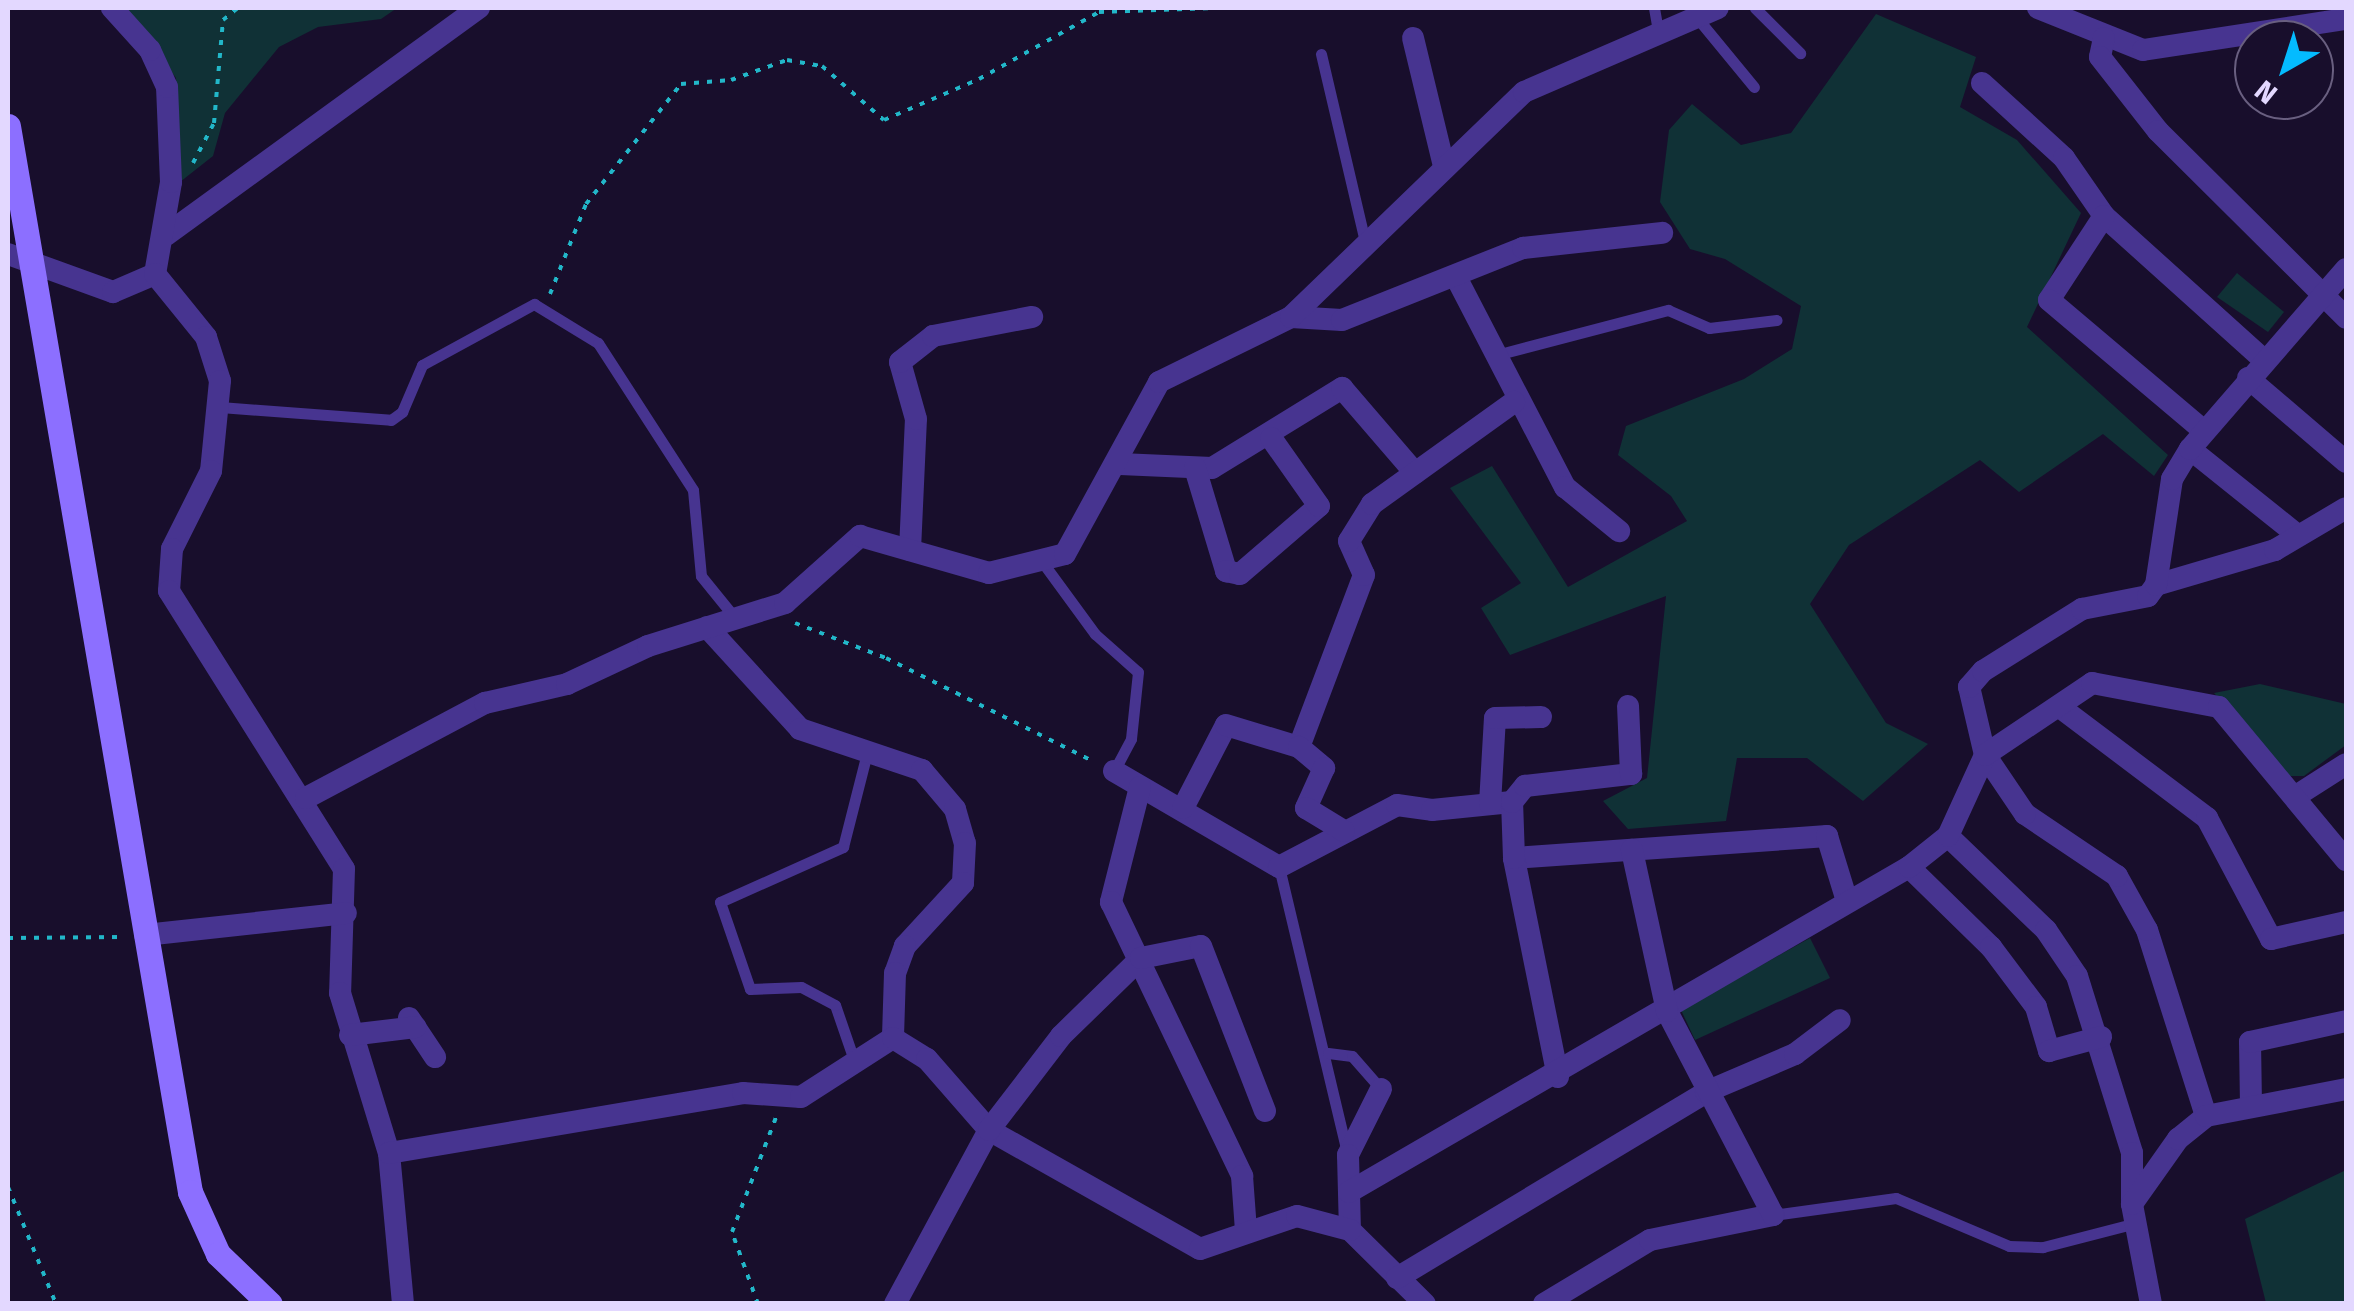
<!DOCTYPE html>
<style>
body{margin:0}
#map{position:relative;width:2354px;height:1311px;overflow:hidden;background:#180e2c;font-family:"Fira Sans",sans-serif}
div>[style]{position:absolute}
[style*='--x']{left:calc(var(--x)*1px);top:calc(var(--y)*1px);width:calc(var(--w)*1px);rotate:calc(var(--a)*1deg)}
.green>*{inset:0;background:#103136}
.path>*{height:4px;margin-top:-2px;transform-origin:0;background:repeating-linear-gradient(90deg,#22b7c9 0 5px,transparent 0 13px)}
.lane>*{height:11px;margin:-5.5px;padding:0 5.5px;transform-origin:5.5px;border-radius:5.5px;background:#473490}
.street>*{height:22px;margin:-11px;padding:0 11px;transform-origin:11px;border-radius:11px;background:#473490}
.secondary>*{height:25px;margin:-12.5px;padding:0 12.5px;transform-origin:12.5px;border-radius:12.5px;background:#8c6fff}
span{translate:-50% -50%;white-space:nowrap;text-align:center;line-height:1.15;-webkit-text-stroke:9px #180e2c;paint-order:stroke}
.frame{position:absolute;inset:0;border:10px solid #e3d8ff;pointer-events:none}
.north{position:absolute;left:2234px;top:20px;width:100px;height:100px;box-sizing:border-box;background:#180e2c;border:2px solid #695f80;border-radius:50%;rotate:219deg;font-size:28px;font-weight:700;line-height:40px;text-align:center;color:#e3d8ff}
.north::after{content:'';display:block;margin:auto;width:35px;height:45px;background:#04bbff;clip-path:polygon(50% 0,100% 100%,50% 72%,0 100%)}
</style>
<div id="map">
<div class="green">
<i style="clip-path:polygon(126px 8px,397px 8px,381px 19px,318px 27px,279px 47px,225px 113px,213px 156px,180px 182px,176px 78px)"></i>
<i style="clip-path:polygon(1876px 14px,1976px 57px,1960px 107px,2017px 140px,2081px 213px,2027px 327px,2168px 455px,2154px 476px,2103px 434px,2019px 492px,1980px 460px,1849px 545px,1810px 604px,1886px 723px,1928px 744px,1863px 801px,1807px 758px,1737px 758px,1726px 821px,1628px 829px,1603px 801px,1647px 778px,1666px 596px,1510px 655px,1481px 608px,1521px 583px,1450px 488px,1492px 466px,1568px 587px,1687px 521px,1671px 496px,1618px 455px,1626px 426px,1744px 379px,1792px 349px,1801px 306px,1725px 259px,1690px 249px,1660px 202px,1669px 130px,1692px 104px,1741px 145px,1791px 133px)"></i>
<i style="clip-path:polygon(2237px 273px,2284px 312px,2268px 332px,2217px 297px)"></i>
<i style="clip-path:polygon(2260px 684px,2346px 704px,2346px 745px,2304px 776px,2287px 776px,2214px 693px)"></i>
<i style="clip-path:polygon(1810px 938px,1830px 978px,1695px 1040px,1681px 1010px)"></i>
<i style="clip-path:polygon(2346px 1170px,2346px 1303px,2266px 1303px,2245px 1219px)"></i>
</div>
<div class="path">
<i style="--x:193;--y:163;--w:45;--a:-62.3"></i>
<i style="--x:214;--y:123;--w:103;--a:-85"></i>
<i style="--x:223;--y:20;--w:19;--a:-39"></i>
<i style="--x:550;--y:294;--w:97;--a:-68.2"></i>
<i style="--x:586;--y:204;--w:153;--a:-51.6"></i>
<i style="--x:681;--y:84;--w:50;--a:-4.6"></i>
<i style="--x:731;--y:80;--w:59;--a:-19.7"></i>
<i style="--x:787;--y:60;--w:36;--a:10"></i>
<i style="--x:822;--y:66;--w:82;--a:41.1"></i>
<i style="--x:884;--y:120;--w:103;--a:-23.3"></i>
<i style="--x:979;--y:79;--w:137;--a:-29.2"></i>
<i style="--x:1099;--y:12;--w:116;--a:-2"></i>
<i style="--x:795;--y:623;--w:97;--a:21"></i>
<i style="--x:886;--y:658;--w:233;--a:26.5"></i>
<i style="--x:8;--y:938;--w:115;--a:-0.5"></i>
<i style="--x:8;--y:1187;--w:126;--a:67.7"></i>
<i style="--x:758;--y:1304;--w:77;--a:-109.9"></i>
<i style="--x:732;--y:1232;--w:125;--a:-69"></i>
</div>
<div class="lane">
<i style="--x:1654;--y:8;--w:29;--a:80"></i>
<i style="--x:1755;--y:8;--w:64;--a:45"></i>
<i style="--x:1698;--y:19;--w:88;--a:50.5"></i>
<i style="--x:1321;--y:54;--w:192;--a:76.8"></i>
<i style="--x:1496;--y:355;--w:178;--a:-14.7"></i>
<i style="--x:1668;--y:310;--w:45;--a:23.7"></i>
<i style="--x:1709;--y:328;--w:68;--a:-6.7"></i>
<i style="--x:220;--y:407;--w:171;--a:4.3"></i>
<i style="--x:391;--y:420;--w:14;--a:-36"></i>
<i style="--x:402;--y:412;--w:51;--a:-66.9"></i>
<i style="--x:422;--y:365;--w:128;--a:-28.6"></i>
<i style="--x:534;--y:304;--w:75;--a:31.4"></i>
<i style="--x:598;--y:343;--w:175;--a:57.1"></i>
<i style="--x:693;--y:490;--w:86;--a:84.7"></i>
<i style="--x:701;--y:576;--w:55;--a:50.9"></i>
<i style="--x:1043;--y:563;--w:88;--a:53.8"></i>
<i style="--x:1095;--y:634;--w:57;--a:41.5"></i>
<i style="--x:1138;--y:672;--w:67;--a:96"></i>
<i style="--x:1131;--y:739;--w:36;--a:118"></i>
<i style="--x:1279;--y:867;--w:294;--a:76.6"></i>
<i style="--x:1328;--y:1053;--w:24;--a:7"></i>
<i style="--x:1352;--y:1056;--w:44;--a:48.7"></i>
<i style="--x:855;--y:1063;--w:61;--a:-109"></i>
<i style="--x:835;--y:1005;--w:38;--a:-152"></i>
<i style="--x:801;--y:987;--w:51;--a:177.8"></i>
<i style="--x:750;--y:989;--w:92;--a:-109"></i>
<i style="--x:720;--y:902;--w:135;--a:-24.1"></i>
<i style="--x:843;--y:847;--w:97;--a:-75.7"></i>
<i style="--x:1773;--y:1215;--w:124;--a:-7.9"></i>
<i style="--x:1896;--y:1198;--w:123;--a:23"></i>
<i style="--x:2009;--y:1246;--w:34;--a:2"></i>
<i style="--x:2043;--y:1247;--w:92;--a:-14.5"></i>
</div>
<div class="street">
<i style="--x:2038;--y:8;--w:113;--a:21.8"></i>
<i style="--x:2143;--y:50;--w:205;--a:-8.7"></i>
<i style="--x:1413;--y:38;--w:128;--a:76.4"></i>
<i style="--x:2104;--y:38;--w:19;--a:102"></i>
<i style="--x:2100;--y:57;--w:94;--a:51.9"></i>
<i style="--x:2158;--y:131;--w:265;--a:44.8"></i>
<i style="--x:1982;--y:83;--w:111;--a:42.4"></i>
<i style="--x:2064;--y:158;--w:70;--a:55.4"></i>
<i style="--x:2104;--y:216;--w:215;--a:42"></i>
<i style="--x:2104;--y:216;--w:100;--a:123.2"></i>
<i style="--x:2049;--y:300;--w:202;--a:40.2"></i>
<i style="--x:166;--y:235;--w:387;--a:-36"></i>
<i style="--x:8;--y:254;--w:112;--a:19.9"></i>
<i style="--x:113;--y:292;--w:46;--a:-23.2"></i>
<i style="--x:155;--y:274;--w:93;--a:-80.1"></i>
<i style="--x:171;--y:182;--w:95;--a:-92.4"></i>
<i style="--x:167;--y:87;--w:41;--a:-114.7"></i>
<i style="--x:150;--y:50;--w:57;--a:-132.1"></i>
<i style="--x:155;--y:274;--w:81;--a:51"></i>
<i style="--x:206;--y:337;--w:46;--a:72.3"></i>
<i style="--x:220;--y:381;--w:90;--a:95.7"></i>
<i style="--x:211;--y:471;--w:87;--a:116.6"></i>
<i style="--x:172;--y:549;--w:42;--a:94.1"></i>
<i style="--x:169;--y:591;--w:328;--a:57.8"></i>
<i style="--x:344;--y:869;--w:124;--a:91.8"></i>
<i style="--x:340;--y:993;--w:167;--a:73"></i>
<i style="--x:389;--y:1153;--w:152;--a:84.7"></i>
<i style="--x:1456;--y:277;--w:237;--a:62.6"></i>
<i style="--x:1565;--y:487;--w:70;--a:39.2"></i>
<i style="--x:1291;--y:317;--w:51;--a:3.4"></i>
<i style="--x:1342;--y:320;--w:195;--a:-21.7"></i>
<i style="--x:1523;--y:248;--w:140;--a:-6.2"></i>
<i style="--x:2248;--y:378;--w:129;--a:40.6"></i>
<i style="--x:2190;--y:449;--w:134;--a:38.7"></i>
<i style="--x:1120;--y:464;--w:92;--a:2.5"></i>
<i style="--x:1212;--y:468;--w:153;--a:-31.6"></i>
<i style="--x:1342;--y:388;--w:112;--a:49.3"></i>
<i style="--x:1195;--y:468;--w:108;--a:73.2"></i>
<i style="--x:1226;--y:571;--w:14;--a:12"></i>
<i style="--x:1240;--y:574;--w:104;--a:-40.7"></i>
<i style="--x:1319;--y:506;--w:83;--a:-125.2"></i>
<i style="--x:910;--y:550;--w:131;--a:-87.4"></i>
<i style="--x:916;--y:419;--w:59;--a:-105.7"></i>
<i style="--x:900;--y:362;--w:42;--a:-38.2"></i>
<i style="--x:933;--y:336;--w:101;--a:-10.9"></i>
<i style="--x:2156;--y:585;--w:124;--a:-16.4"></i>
<i style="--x:2275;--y:550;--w:82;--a:-30.6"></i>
<i style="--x:707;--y:627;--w:138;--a:47.6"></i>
<i style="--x:800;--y:729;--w:129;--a:18.6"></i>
<i style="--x:922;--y:770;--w:51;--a:49.8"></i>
<i style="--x:955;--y:809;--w:35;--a:74"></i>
<i style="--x:965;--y:843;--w:40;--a:92.9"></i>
<i style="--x:963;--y:883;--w:86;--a:132.6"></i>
<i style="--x:905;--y:946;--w:29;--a:110"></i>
<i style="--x:895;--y:973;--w:65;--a:91.8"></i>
<i style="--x:2061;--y:708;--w:183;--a:37"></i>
<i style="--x:2207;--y:818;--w:137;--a:62.1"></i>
<i style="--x:2271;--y:939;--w:77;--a:-12.8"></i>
<i style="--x:1299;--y:747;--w:184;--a:-69.3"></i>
<i style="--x:1364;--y:575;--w:37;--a:-114"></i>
<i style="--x:1349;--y:541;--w:44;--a:-58.1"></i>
<i style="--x:1372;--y:504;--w:175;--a:-35.7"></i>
<i style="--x:1114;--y:771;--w:191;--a:30.2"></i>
<i style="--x:1279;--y:867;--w:133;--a:-27.7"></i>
<i style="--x:1397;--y:805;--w:35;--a:8"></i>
<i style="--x:1432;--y:810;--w:80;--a:-5.7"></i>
<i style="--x:1140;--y:787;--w:119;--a:104.2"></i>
<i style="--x:1111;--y:902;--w:304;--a:64.4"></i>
<i style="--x:1242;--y:1176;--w:55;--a:85.8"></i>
<i style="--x:2296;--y:796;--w:59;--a:-32.6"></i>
<i style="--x:306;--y:798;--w:203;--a:-28"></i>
<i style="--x:485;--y:703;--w:84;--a:-13"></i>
<i style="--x:567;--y:684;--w:89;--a:-25.1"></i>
<i style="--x:648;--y:646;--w:144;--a:-17.4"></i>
<i style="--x:785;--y:603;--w:101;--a:-41.8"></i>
<i style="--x:860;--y:536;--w:134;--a:16"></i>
<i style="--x:989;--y:573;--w:78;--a:-14"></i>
<i style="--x:1065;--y:554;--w:196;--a:-61.3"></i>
<i style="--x:1159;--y:382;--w:147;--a:-26.2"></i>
<i style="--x:1291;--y:317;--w:324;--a:-44"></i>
<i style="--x:1524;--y:92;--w:211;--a:-23.4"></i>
<i style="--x:1490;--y:804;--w:86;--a:-86.7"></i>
<i style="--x:1495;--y:718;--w:46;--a:-1.2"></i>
<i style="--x:1183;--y:808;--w:93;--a:-62.6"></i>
<i style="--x:1226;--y:725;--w:76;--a:16.8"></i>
<i style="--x:1299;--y:747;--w:33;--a:40"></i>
<i style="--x:1324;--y:768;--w:44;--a:114.2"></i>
<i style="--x:1306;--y:808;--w:44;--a:31.2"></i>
<i style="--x:1948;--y:836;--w:136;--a:43.8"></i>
<i style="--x:2046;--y:930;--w:55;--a:56"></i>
<i style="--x:2077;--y:976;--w:185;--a:72.7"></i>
<i style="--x:2132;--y:1153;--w:51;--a:90"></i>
<i style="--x:1514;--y:858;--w:314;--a:-4"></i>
<i style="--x:1827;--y:836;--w:68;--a:72.9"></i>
<i style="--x:1909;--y:867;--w:115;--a:44.3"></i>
<i style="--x:1991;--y:947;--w:75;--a:53.1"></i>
<i style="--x:2036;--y:1007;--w:46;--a:73.5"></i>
<i style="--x:2049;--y:1051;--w:54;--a:-15.1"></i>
<i style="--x:145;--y:935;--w:202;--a:-6.2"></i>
<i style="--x:409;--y:1018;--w:47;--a:56.3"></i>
<i style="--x:350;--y:1035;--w:66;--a:-6.9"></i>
<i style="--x:1558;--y:1077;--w:223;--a:-101.4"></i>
<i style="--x:1514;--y:858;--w:56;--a:-92"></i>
<i style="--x:1512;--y:802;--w:21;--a:-51"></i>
<i style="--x:1525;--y:786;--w:107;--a:-6.5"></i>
<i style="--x:1631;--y:774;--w:68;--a:-92.5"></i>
<i style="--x:1381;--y:1089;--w:74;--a:116.6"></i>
<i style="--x:1348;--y:1155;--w:75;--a:88.5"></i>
<i style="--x:1350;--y:1230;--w:105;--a:44.6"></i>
<i style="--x:2251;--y:1105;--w:63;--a:-90.9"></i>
<i style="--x:2250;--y:1042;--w:98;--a:-12.3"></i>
<i style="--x:2206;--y:1116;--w:195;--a:-107.6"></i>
<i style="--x:2147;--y:930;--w:62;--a:-119.1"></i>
<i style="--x:2117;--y:876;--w:111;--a:-146"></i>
<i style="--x:2025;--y:814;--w:71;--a:-124.1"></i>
<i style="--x:1985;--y:755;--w:70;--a:-103.2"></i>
<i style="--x:1969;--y:687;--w:21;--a:-49"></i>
<i style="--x:1983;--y:671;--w:117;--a:-32.1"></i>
<i style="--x:2082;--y:609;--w:67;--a:-11.1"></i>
<i style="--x:2148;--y:596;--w:14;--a:-54"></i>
<i style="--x:2156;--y:585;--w:107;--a:-81.4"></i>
<i style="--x:2172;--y:479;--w:35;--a:-59"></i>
<i style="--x:2190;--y:449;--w:238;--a:-49.1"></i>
<i style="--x:389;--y:1153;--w:359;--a:-9.6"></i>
<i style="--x:743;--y:1093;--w:58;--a:3.9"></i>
<i style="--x:801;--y:1097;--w:109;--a:-32.7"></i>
<i style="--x:893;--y:1038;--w:40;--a:32"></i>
<i style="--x:927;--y:1059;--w:94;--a:48.9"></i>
<i style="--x:989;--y:1130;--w:242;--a:29.4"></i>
<i style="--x:1200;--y:1249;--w:102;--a:-18.8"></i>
<i style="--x:1297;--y:1216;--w:55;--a:14.8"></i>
<i style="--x:1349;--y:1192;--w:647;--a:-30.13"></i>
<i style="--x:1909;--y:867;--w:50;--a:-38.5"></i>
<i style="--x:1948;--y:836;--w:89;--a:-65.4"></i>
<i style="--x:1985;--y:755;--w:129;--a:-33.9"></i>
<i style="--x:2092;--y:683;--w:129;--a:10.7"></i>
<i style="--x:2219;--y:707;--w:199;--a:50.3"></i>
<i style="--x:1397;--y:1278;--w:361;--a:-31"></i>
<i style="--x:1706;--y:1092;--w:97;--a:-23.1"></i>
<i style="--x:1795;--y:1054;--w:56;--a:-37.1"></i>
<i style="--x:895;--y:1304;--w:198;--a:-61.6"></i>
<i style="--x:989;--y:1130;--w:118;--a:-52.5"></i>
<i style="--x:1061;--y:1036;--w:112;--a:-44.3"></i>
<i style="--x:1141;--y:958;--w:61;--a:-11.3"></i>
<i style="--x:1201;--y:946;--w:177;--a:68.8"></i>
<i style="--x:1544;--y:1304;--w:124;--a:-31.1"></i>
<i style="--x:1650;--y:1240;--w:126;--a:-11.5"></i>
<i style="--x:1773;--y:1215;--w:230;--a:-117.5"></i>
<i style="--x:1667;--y:1011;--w:165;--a:-102.3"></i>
<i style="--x:2151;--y:1304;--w:102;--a:-100.8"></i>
<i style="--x:2132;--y:1204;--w:80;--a:-54.7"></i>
<i style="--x:2178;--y:1139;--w:36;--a:-39"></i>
<i style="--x:2206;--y:1116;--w:143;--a:-10.9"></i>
</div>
<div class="secondary">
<i style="--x:8;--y:126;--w:1081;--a:80.31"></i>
<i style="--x:190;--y:1192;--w:68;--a:65.7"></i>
<i style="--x:218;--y:1254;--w:72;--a:43.9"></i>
</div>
<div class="frame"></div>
<div class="north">N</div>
</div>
